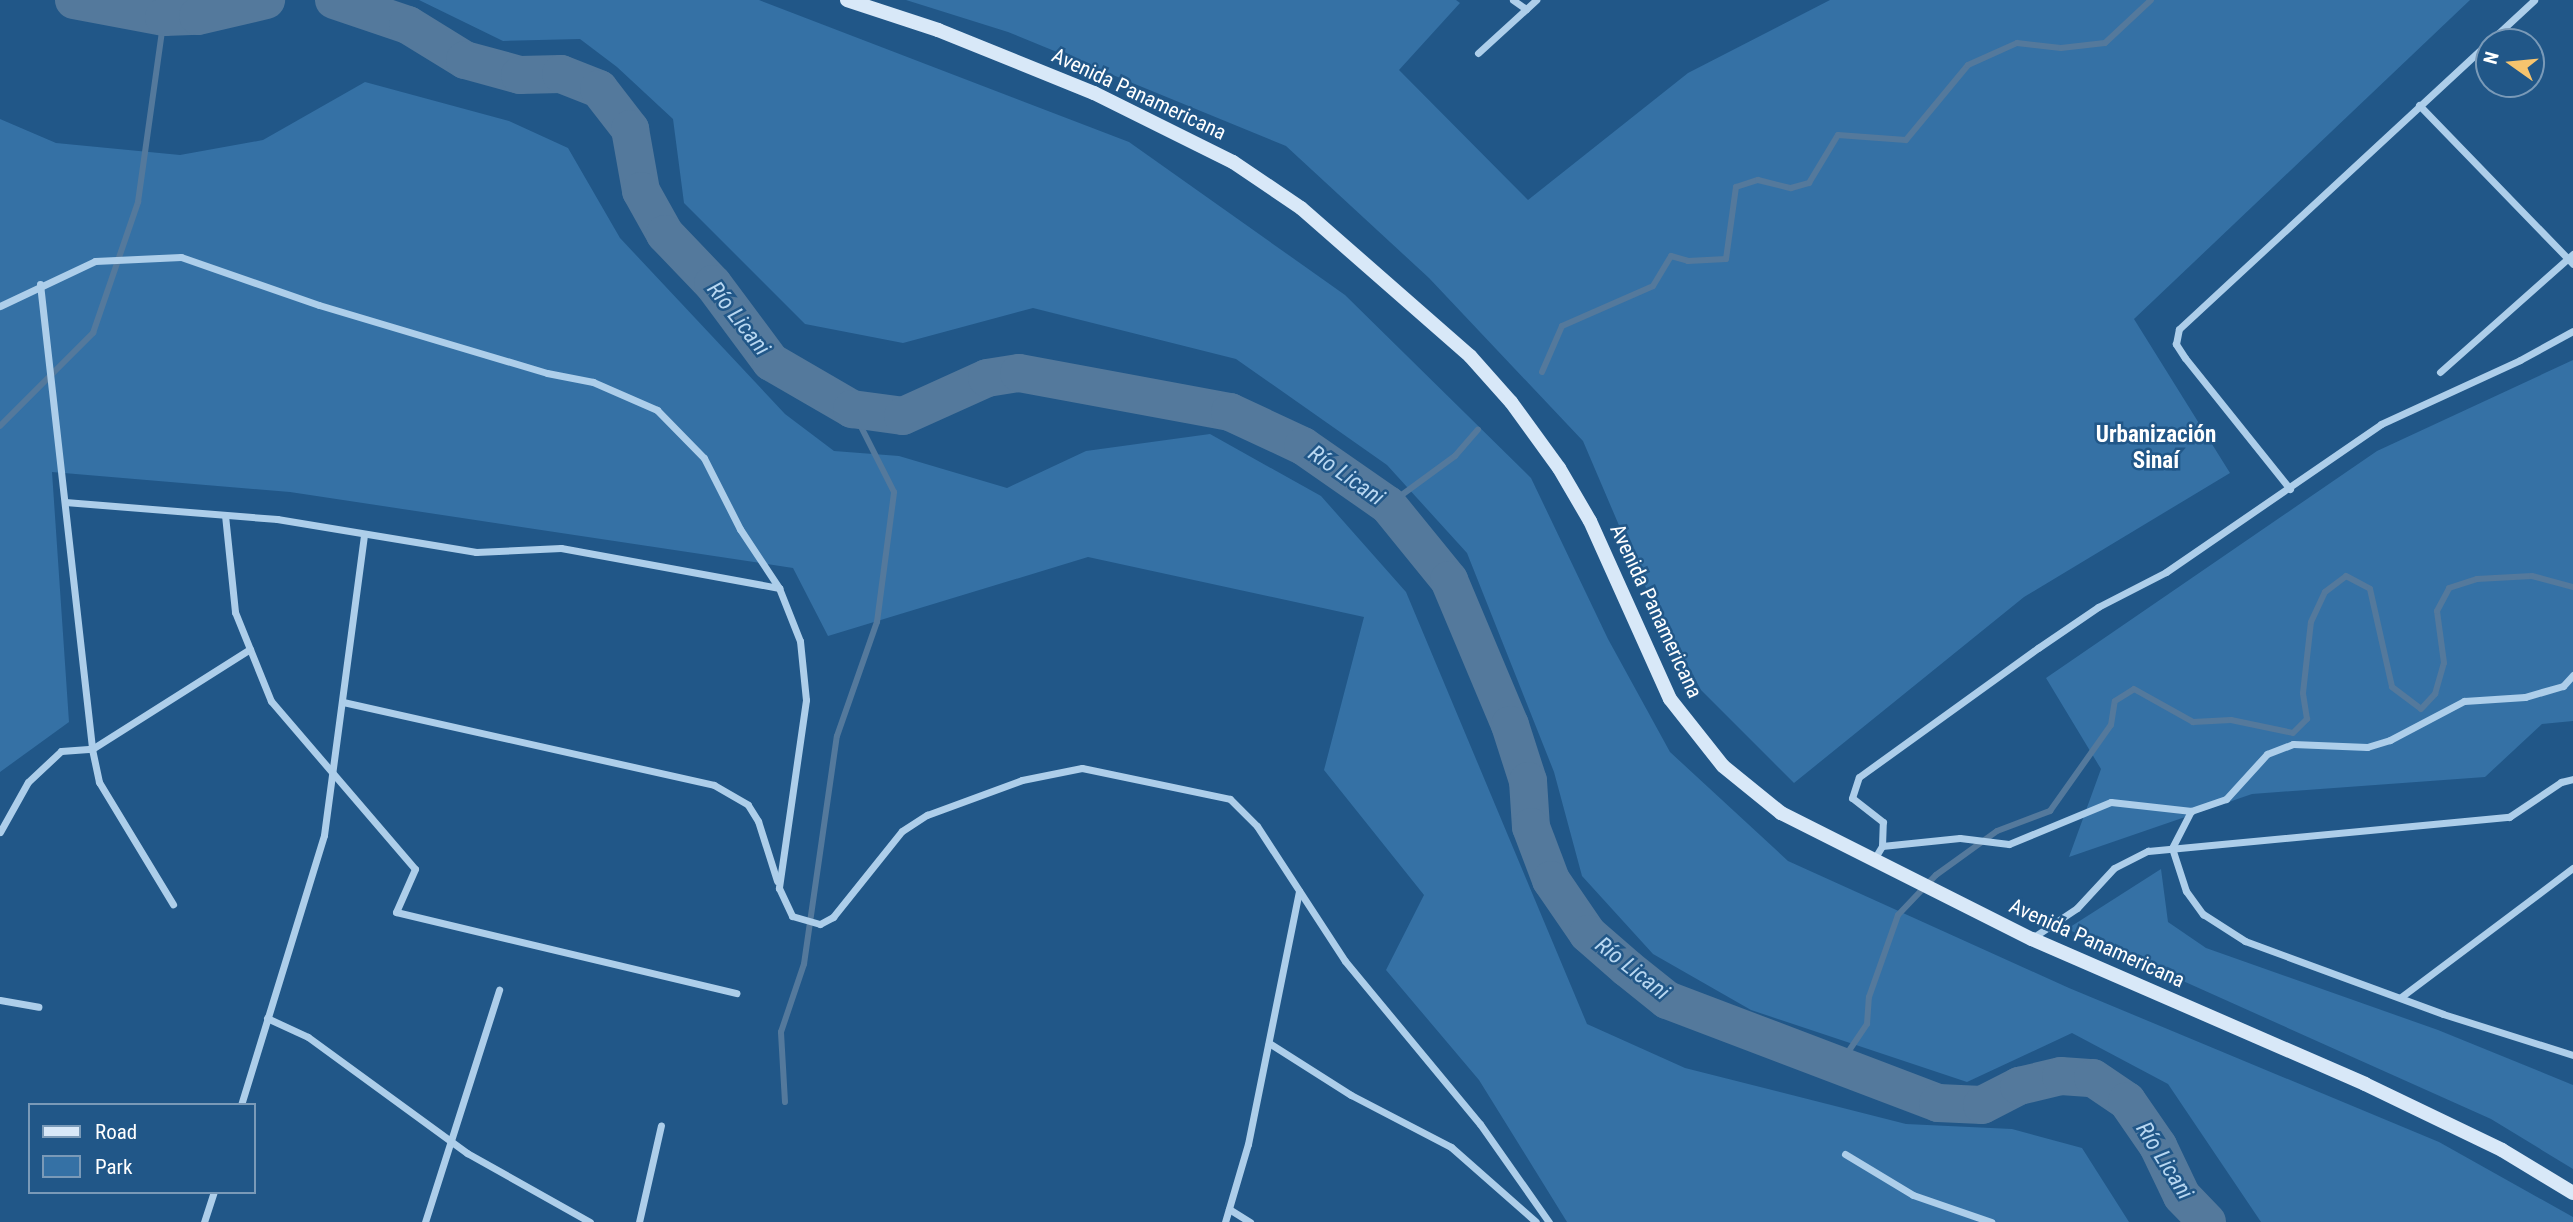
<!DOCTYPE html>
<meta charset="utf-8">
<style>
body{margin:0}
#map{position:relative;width:2573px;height:1222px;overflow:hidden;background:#215788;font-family:"Roboto Condensed",sans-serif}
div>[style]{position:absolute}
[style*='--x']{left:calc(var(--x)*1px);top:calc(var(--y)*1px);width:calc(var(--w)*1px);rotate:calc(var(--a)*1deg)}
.green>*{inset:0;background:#3571a5}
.stream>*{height:6px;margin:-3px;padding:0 3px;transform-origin:3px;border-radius:3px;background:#54799c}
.river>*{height:38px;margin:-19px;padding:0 19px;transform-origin:19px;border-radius:19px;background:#54799c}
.street>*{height:7px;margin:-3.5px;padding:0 3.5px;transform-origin:3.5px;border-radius:3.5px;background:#adceea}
.secondary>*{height:14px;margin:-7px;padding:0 7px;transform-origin:7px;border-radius:7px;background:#d8e8f8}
span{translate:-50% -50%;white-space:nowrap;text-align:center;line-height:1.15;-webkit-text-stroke:5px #215788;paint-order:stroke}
.street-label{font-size:21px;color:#fff}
.water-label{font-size:23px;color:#b8d7f1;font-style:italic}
.neighbourhood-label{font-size:23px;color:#fff;font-weight:700}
.legend{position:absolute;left:28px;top:1103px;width:228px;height:91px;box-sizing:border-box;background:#215788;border:2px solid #7a9ab8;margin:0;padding:9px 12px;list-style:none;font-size:21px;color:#fff}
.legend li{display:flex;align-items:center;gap:14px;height:35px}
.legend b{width:35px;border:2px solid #7a9ab8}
.north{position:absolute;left:2475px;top:28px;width:70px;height:70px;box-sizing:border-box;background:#215788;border:2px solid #7a9ab8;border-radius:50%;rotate:285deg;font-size:19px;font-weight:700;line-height:28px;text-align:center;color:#fff}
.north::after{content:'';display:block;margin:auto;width:24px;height:32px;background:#f6c46e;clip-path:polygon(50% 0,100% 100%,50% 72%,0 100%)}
</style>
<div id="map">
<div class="green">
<i style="clip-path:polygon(419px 0,759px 0,1129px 142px,1345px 295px,1531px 478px,1608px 639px,1670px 752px,1788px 861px,2069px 988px,2439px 1142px,2573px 1217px,2573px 1222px,2261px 1222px,2168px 1084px,2072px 1033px,1967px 1082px,1751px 1010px,1653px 954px,1582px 876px,1554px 772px,1467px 553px,1387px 465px,1236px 359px,1033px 308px,903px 343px,805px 324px,684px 203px,673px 119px,617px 67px,580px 39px,503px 41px)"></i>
<i style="clip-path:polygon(906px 0,1456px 0,1460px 3px,1399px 70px,1528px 200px,1688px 73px,1830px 0,2470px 0,2134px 319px,2230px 473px,2024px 597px,1794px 783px,1701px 690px,1644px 584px,1583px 441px,1429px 278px,1286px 146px,1008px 32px)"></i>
<i style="clip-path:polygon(365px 82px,509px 121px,568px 148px,620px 238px,785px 414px,834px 451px,899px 456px,1007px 488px,1086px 451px,1210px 434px,1321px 496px,1406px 592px,1587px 1024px,1685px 1068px,1906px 1124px,2012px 1129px,2082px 1148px,2129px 1222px,1567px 1222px,1479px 1080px,1386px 970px,1424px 895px,1324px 770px,1364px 617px,1088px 557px,828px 636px,793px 568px,290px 492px,52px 472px,69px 722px,0 772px,0 119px,56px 143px,180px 155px,263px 140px)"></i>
<i style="clip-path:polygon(2573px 360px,2573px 721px,2542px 724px,2485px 777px,2252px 794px,2069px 857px,2101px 769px,2046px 678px,2377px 451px)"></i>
<i style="clip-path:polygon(2161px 869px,2168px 922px,2206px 948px,2438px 1030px,2573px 1085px,2573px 1169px,2491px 1119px,2067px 929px)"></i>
</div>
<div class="stream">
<i style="--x:198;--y:16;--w:16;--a:-90"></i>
<i style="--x:1542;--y:372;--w:50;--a:-66.5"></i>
<i style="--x:1562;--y:326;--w:99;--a:-23.7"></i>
<i style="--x:1653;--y:286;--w:35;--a:-59"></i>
<i style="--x:1671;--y:256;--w:18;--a:16"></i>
<i style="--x:1688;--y:261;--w:38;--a:-3"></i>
<i style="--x:1726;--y:259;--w:73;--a:-82.1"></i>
<i style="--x:1736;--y:187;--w:23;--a:-18"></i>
<i style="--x:1758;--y:180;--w:34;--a:14"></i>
<i style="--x:1791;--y:188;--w:19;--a:-16"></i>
<i style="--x:1809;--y:183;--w:56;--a:-58.9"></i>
<i style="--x:1838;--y:135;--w:68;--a:4.2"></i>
<i style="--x:1906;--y:140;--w:97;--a:-50.4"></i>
<i style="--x:1968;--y:65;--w:54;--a:-24.2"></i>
<i style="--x:2017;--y:43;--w:44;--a:6.5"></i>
<i style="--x:2061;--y:48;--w:44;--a:-6.5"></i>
<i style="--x:2105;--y:43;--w:63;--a:-43.1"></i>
<i style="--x:0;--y:426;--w:132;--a:-45"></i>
<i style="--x:93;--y:333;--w:139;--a:-71"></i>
<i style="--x:138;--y:202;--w:187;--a:-82"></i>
<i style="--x:1388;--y:505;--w:83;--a:-36.2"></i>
<i style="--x:1455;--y:456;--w:35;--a:-49"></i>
<i style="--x:1838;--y:1067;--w:52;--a:-56"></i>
<i style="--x:1867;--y:1024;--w:27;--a:-86"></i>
<i style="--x:1869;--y:997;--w:87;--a:-70.5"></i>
<i style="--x:1898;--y:915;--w:55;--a:-46.5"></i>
<i style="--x:1936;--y:875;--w:75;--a:-35.8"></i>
<i style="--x:1997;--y:831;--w:57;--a:-20.7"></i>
<i style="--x:2050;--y:811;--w:105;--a:-54.7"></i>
<i style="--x:2111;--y:725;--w:24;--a:-81"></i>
<i style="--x:2115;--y:701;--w:22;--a:-32"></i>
<i style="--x:2134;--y:689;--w:68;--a:29.2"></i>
<i style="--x:2193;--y:722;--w:38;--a:-3"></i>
<i style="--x:2231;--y:720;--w:63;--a:11.8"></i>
<i style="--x:2293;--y:733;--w:20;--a:-45"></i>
<i style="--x:2307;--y:719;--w:26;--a:-99"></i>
<i style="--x:2303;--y:693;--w:71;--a:-83.6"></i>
<i style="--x:2311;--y:622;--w:33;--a:-65"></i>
<i style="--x:2325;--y:592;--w:26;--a:-37"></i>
<i style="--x:2346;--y:576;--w:27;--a:28"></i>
<i style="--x:2370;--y:589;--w:100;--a:77.3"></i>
<i style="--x:2392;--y:687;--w:36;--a:37"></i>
<i style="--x:2421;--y:709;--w:21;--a:-47"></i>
<i style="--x:2435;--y:694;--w:32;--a:-74"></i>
<i style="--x:2444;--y:663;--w:52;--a:-97.7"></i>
<i style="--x:2437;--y:611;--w:26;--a:-62"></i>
<i style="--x:2449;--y:588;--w:29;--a:-18"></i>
<i style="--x:2477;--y:579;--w:55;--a:-3.1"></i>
<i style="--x:2532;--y:576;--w:42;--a:15"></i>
<i style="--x:785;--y:1102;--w:70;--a:-93.3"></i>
<i style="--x:781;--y:1032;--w:72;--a:-71.3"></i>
<i style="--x:804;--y:964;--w:230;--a:-81.8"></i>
<i style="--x:837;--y:736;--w:121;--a:-70.7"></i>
<i style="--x:877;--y:622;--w:131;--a:-82.5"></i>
<i style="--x:894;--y:492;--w:93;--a:-116.8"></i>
</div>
<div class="river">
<i style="--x:74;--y:0;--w:92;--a:10.7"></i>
<i style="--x:164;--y:17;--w:34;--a:-2"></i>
<i style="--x:198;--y:16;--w:70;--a:-13.2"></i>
<i style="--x:334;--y:0;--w:78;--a:18.7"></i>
<i style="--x:408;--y:25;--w:67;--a:31.6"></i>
<i style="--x:465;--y:60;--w:57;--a:15.3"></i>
<i style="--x:520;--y:75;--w:41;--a:-1.4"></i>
<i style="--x:561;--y:74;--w:41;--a:21.5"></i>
<i style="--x:599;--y:89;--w:51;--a:52.2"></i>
<i style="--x:630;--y:129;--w:63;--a:79.9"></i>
<i style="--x:641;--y:191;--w:49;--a:60.8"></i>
<i style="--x:665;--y:234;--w:69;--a:46.2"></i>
<i style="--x:713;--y:284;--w:97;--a:53.4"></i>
<i style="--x:771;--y:362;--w:94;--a:30.1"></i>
<i style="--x:852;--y:409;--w:51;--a:7.8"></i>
<i style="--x:903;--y:416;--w:92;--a:-24.3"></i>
<i style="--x:987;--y:378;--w:32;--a:-9"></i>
<i style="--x:1019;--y:373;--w:215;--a:10.5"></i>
<i style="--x:1230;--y:412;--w:81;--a:25"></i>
<i style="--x:1303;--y:446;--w:103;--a:34.8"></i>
<i style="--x:1388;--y:505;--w:97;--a:50.9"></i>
<i style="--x:1449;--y:580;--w:157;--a:67.2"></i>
<i style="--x:1510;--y:725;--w:59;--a:72.2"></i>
<i style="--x:1528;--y:781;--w:46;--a:86.3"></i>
<i style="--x:1531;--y:827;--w:57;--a:69.3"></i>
<i style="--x:1551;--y:880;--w:65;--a:55.6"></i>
<i style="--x:1588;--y:934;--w:52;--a:41.1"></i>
<i style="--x:1627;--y:968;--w:51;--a:38.7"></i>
<i style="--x:1667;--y:1000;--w:290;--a:20.8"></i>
<i style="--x:1938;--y:1103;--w:44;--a:2.6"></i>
<i style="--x:1982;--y:1105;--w:42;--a:-27.2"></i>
<i style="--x:2019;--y:1086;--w:43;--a:-13.4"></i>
<i style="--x:2061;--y:1076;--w:32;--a:4"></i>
<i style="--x:2093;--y:1078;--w:41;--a:34.1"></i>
<i style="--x:2127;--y:1101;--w:55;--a:55.4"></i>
<i style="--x:2158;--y:1146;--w:55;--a:64.4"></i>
<i style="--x:2182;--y:1196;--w:36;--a:46"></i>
</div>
<div class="street">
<i style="--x:1513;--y:0;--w:16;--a:35"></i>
<i style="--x:1478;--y:53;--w:79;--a:-42.4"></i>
<i style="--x:2419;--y:105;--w:221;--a:45.9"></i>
<i style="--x:40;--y:284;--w:468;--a:83.6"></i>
<i style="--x:92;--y:749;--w:34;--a:78"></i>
<i style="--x:99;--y:782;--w:143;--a:58.8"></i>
<i style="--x:0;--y:306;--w:105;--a:-25.3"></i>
<i style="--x:95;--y:261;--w:86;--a:-2.7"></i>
<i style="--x:181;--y:257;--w:146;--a:19.2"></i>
<i style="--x:319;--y:305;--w:238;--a:16.6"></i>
<i style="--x:547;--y:373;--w:47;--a:11.1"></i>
<i style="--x:593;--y:382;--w:70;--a:23.6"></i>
<i style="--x:657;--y:410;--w:67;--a:45.6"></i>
<i style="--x:704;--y:458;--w:80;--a:63.1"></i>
<i style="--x:740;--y:529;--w:71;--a:56.5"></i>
<i style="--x:779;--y:588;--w:57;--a:68.4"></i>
<i style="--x:800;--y:641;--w:59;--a:84.2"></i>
<i style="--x:806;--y:700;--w:190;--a:98.2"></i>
<i style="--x:779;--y:888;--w:31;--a:65"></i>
<i style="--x:792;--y:916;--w:29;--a:16"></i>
<i style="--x:820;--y:924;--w:15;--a:-28"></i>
<i style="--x:833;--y:917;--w:110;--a:-51.3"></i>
<i style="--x:902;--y:831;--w:30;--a:-33"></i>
<i style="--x:927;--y:815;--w:101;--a:-20.2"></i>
<i style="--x:1022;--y:780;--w:61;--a:-11.3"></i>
<i style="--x:1082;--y:768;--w:151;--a:11.8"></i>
<i style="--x:1230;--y:799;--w:38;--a:45"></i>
<i style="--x:1257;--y:826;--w:161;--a:56.9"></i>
<i style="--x:1345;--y:961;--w:212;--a:50.4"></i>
<i style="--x:1480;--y:1124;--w:120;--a:54.9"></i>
<i style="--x:2440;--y:372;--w:178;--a:-41.6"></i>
<i style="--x:2290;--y:489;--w:168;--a:-128.7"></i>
<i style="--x:2185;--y:358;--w:17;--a:-123"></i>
<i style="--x:2176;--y:344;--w:15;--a:-79"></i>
<i style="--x:2179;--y:329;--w:484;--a:-42.8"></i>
<i style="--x:65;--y:502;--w:213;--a:4.6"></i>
<i style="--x:277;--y:519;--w:202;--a:9.4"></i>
<i style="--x:476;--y:552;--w:85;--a:-2.7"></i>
<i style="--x:561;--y:548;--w:222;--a:10.4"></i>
<i style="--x:225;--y:515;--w:98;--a:84.1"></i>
<i style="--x:235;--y:612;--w:96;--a:68"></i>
<i style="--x:271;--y:701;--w:221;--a:49.4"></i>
<i style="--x:415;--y:869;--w:47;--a:113.8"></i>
<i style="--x:396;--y:912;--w:350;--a:13.4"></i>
<i style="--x:2573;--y:675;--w:15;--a:132"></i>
<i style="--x:2563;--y:686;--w:40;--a:164"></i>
<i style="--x:2525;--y:697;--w:61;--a:176.2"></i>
<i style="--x:2464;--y:701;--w:84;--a:152.2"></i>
<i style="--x:2390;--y:740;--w:24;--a:163"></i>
<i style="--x:2367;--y:747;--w:74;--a:-177.7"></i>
<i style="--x:2293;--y:744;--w:28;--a:159"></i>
<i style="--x:2267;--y:754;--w:61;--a:132.3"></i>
<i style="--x:2226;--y:799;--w:37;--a:161"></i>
<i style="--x:2191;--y:811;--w:42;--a:117.2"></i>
<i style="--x:2172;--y:848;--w:45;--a:72"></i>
<i style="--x:2186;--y:891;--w:29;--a:54"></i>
<i style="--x:2203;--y:914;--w:50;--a:32.7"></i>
<i style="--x:2245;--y:941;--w:211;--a:20.2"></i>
<i style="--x:2443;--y:1014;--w:136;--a:17.5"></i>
<i style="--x:343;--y:702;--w:380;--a:12.6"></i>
<i style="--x:714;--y:785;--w:39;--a:30"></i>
<i style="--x:748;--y:805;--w:19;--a:58"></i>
<i style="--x:758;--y:821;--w:63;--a:72.4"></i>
<i style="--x:0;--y:832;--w:57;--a:-60.8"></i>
<i style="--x:28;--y:782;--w:45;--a:-43.2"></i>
<i style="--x:61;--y:751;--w:31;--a:-4"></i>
<i style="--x:92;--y:749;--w:187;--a:-32.3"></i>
<i style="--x:1882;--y:846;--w:78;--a:-5.9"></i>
<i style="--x:1960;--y:838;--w:49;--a:7"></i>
<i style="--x:2009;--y:844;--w:110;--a:-22.4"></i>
<i style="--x:2111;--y:802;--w:81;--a:6.4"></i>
<i style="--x:1873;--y:861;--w:17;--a:-59"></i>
<i style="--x:1882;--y:846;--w:24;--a:-88"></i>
<i style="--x:1883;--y:822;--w:39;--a:-142"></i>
<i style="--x:1852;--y:798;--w:22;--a:-72"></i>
<i style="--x:1859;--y:777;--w:221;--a:-35.8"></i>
<i style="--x:2038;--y:648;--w:73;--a:-34.3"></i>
<i style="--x:2098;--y:607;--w:76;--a:-27.2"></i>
<i style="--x:2166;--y:572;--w:261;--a:-34.5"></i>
<i style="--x:2381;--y:424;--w:153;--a:-24.7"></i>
<i style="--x:2520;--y:360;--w:60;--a:-28.7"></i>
<i style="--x:2032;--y:938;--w:54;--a:-33.7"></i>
<i style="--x:2077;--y:908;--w:54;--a:-47.2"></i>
<i style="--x:2114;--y:868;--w:38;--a:-27"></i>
<i style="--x:2148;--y:851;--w:363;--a:-5.4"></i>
<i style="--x:2509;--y:817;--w:63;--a:-33.9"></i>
<i style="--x:2561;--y:782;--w:12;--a:-14"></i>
<i style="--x:2401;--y:997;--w:215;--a:-36.9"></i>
<i style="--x:0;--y:1000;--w:39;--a:10"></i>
<i style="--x:267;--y:1018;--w:45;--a:24.9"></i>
<i style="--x:308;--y:1037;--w:197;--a:36.1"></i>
<i style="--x:467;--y:1153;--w:141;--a:29.3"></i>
<i style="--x:1269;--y:1043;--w:97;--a:32.4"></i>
<i style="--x:1351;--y:1095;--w:113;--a:27.5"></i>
<i style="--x:1451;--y:1147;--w:113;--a:41.4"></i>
<i style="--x:241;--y:1105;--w:282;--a:-72.9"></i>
<i style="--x:324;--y:835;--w:303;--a:-82.4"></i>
<i style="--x:1845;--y:1154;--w:79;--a:31.1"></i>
<i style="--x:1913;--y:1195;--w:83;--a:19.1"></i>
<i style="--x:1229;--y:1209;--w:25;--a:32"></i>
<i style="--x:204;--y:1222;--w:32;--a:-72"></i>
<i style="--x:425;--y:1222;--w:244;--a:-72.3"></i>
<i style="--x:639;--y:1222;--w:99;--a:-77.2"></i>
<i style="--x:1225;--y:1222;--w:81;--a:-73.6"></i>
<i style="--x:1248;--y:1144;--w:258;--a:-78.6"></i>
</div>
<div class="secondary">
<i style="--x:847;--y:0;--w:96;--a:18.2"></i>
<i style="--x:938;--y:30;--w:168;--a:22"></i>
<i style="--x:1094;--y:93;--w:155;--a:26.4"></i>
<i style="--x:1233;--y:162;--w:82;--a:34.1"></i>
<i style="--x:1301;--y:208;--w:225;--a:41.2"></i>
<i style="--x:1470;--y:356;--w:62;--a:48.3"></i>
<i style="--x:1511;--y:402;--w:82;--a:54"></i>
<i style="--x:1559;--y:468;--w:61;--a:59.7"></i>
<i style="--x:1590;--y:521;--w:195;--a:65.8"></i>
<i style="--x:1670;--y:699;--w:85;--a:51.7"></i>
<i style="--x:1723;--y:766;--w:75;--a:39"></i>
<i style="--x:1781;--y:813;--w:281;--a:26.7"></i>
<i style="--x:2032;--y:939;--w:363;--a:23.5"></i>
<i style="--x:2365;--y:1084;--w:152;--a:25.7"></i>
<i style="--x:2502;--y:1150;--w:83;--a:31.2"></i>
</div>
<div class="street-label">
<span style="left:1139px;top:94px;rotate:25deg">Avenida Panamericana</span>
<span style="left:1656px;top:611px;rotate:65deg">Avenida Panamericana</span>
<span style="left:2097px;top:943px;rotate:24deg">Avenida Panamericana</span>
</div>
<div class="water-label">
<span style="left:738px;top:319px;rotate:52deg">Río Licani</span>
<span style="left:1346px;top:476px;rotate:35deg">Río Licani</span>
<span style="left:1632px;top:969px;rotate:38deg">Río Licani</span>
<span style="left:2164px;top:1161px;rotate:58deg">Río Licani</span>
</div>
<div class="neighbourhood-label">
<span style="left:2156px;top:448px">Urbanización<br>Sinaí</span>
</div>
<ul class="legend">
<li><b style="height:9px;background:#d8e8f8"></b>Road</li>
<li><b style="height:19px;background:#3571a5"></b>Park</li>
</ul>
<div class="north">N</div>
</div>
